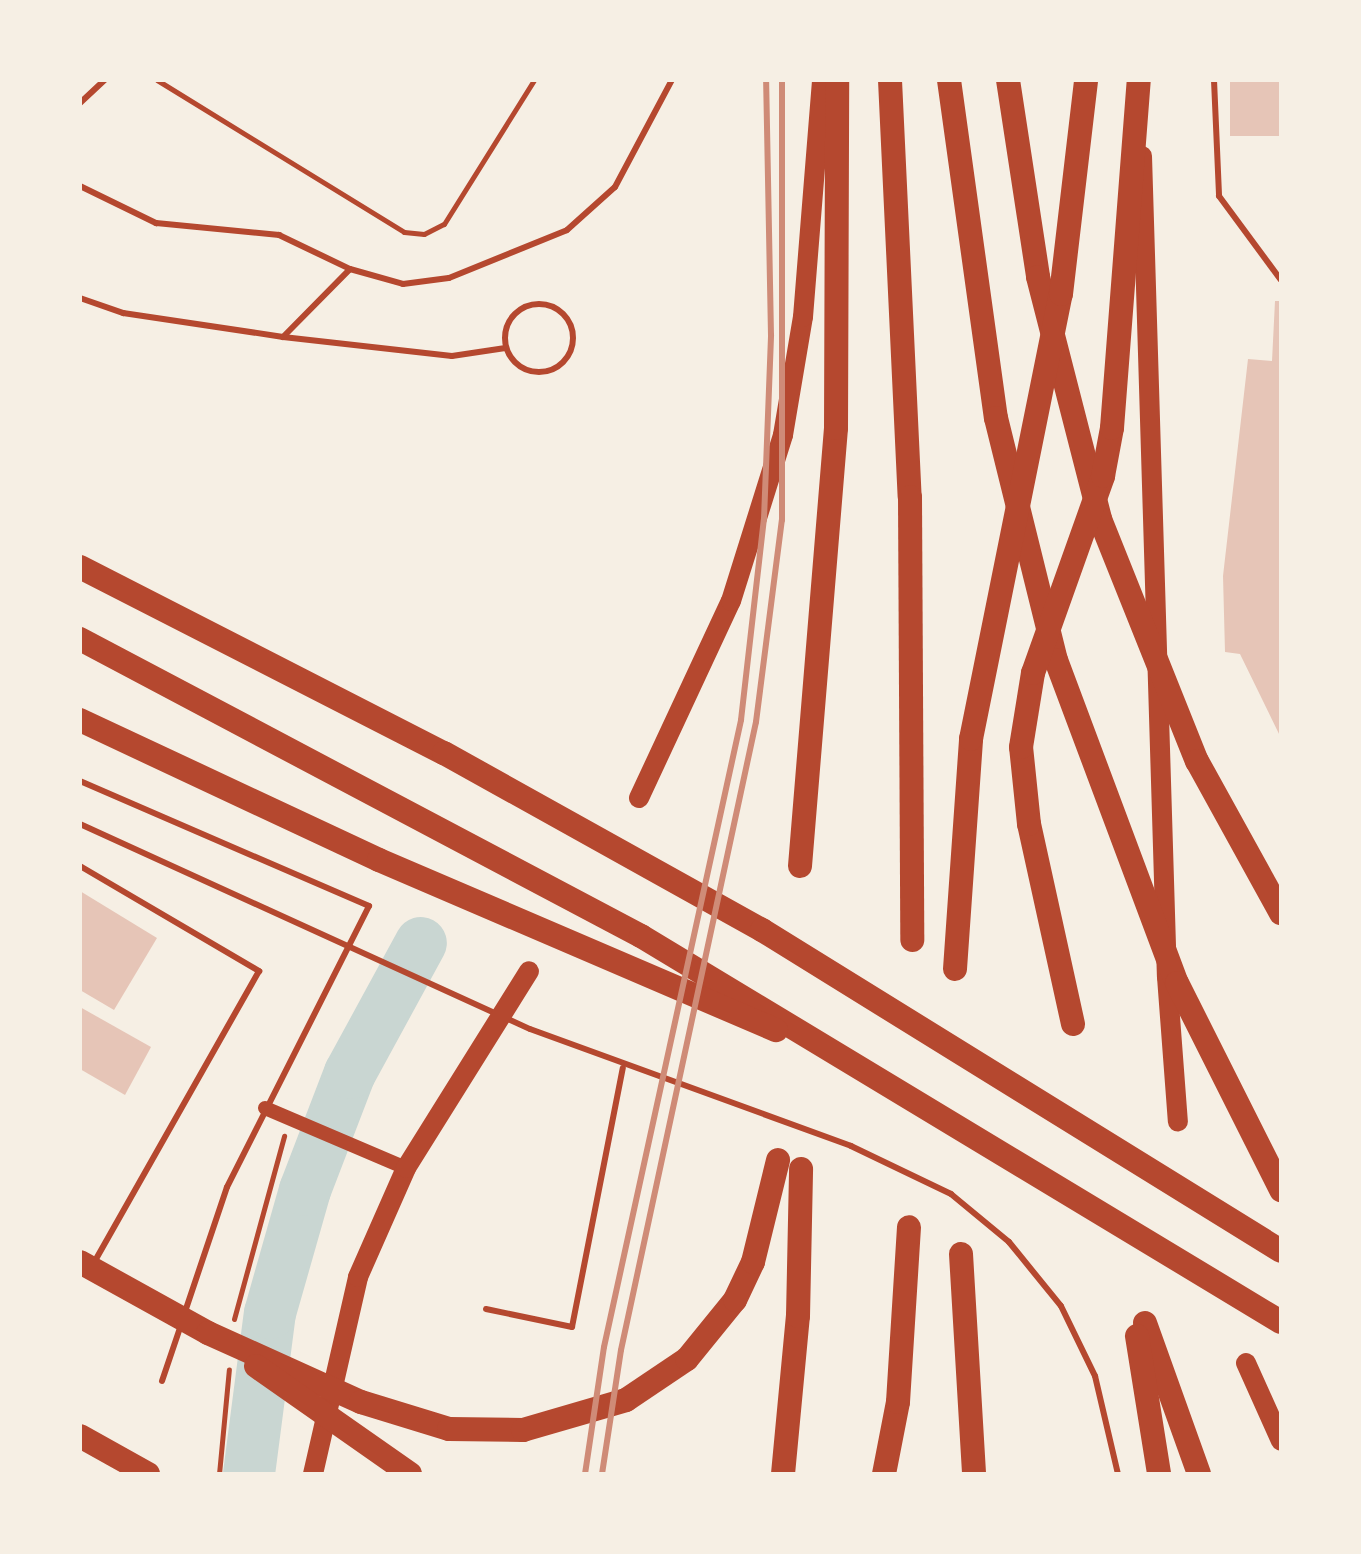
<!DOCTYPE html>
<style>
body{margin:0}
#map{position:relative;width:1361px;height:1554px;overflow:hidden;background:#f6efe4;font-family:"Noto Sans",sans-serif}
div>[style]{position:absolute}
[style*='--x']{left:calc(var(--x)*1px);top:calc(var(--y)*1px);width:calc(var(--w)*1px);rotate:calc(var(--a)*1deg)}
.river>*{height:52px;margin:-26px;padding:0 26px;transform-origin:26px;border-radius:26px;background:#c9d6d2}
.building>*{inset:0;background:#e6c5b7;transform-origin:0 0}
.path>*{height:5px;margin:-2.5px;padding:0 2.5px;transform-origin:2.5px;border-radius:2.5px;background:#b5482f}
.service>*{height:6px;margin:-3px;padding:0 3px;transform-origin:3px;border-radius:3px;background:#b5482f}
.service>.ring{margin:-3px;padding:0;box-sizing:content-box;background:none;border:6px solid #b5482f;border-radius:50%}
.tertiary>*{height:14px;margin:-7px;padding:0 7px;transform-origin:7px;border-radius:7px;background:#b5482f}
.primary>*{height:20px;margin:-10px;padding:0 10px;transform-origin:10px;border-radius:10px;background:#b5482f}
.motorway>*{height:24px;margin:-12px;padding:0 12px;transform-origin:12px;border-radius:12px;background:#b5482f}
.rail>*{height:6px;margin:-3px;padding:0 3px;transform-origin:3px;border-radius:3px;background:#cf8b77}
span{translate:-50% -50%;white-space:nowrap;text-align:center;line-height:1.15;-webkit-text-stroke:6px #f6efe4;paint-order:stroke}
.frame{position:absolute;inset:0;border:82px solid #f6efe4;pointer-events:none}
</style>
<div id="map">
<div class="river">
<i style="--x:249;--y:1474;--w:162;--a:-82.6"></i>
<i style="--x:270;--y:1313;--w:128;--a:-74.1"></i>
<i style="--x:305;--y:1190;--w:125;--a:-69"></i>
<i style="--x:350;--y:1073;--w:148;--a:-61.4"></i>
</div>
<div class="building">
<i style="left:1230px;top:80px;width:50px;height:56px"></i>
<i style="clip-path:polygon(1275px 301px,1281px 301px,1281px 738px,1240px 654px,1225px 652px,1223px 576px,1248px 359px,1272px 361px)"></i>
<i style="clip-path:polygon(80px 891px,157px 938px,114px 1010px,80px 990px)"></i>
<i style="clip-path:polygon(80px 1007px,151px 1047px,125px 1095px,80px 1069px)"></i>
</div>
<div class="path">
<i style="--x:157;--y:80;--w:290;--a:31.6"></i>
<i style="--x:404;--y:232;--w:20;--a:6"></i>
<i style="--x:424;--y:234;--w:22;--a:-27"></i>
<i style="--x:444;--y:224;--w:170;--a:-58"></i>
<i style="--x:234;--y:1319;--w:190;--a:-74.7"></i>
<i style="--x:219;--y:1474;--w:105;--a:-84.6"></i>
</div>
<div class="service">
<i style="--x:1214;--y:80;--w:116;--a:87.5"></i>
<i style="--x:1219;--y:196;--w:104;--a:53.6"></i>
<i style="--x:80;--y:103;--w:34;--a:-43"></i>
<i style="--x:80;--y:186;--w:85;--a:26"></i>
<i style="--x:156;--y:223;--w:124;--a:5.6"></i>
<i style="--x:279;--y:235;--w:79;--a:25.6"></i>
<i style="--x:350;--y:269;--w:55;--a:15.8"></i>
<i style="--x:403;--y:284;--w:46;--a:-7.4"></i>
<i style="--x:449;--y:278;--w:127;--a:-22.1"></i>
<i style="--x:567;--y:230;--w:64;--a:-41.9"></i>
<i style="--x:615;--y:187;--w:121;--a:-62"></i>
<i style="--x:80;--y:298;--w:46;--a:19.2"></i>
<i style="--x:123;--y:313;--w:162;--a:8.5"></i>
<i style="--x:283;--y:337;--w:170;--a:6.4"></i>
<i style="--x:452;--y:356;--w:54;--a:-8.6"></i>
<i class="ring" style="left:505px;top:304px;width:62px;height:62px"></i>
<i style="--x:283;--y:337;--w:95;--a:-45.4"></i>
<i style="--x:80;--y:781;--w:315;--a:23.4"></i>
<i style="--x:369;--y:906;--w:315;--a:116.8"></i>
<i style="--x:227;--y:1187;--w:135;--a:108.6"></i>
<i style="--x:80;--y:824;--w:494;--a:24.5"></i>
<i style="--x:530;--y:1029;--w:342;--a:20"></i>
<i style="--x:851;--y:1146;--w:111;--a:25.6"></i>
<i style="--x:951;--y:1194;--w:75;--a:39.6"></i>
<i style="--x:1009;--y:1242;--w:82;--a:50.9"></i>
<i style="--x:1061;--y:1306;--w:78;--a:64.1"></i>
<i style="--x:1095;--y:1376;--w:101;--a:76.8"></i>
<i style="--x:80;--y:866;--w:208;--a:30.4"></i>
<i style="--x:259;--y:971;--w:337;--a:119.5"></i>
<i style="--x:486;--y:1309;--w:88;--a:11.8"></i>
<i style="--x:572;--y:1327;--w:264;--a:-78.9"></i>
<i style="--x:162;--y:1381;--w:59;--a:-71.3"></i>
</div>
<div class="tertiary">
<i style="--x:265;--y:1108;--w:153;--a:23.1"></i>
</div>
<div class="primary">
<i style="--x:1142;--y:156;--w:821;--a:88.26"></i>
<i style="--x:1167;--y:977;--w:145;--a:85.7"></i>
<i style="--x:639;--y:798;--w:217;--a:-65"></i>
<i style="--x:731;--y:601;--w:174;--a:-72.6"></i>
<i style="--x:783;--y:435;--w:120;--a:-80.4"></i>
<i style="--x:803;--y:317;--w:238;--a:-85.4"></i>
<i style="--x:1246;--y:1363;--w:85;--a:65.8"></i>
<i style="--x:313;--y:1474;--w:202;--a:-77.1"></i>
<i style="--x:358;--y:1277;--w:119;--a:-66.2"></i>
<i style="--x:406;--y:1168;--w:232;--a:-58"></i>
</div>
<div class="motorway">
<i style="--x:890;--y:80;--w:417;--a:87.3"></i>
<i style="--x:910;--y:497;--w:443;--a:89.7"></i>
<i style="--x:949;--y:80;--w:341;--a:82.1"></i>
<i style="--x:996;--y:418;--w:249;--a:76.1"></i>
<i style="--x:1056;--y:660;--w:345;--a:69.5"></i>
<i style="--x:1177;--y:983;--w:232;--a:63.3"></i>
<i style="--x:1008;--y:80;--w:199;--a:81.3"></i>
<i style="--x:1038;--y:277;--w:250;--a:75.6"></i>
<i style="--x:1100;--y:519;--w:261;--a:68.2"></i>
<i style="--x:1197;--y:761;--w:174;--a:61.1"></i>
<i style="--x:80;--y:567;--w:409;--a:27.1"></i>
<i style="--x:444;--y:753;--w:364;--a:29.1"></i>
<i style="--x:762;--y:930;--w:610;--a:31.74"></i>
<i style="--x:80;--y:639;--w:635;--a:27.9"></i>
<i style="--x:641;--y:936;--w:747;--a:31.1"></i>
<i style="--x:80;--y:720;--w:330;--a:25.1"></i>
<i style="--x:379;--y:860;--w:432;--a:23.2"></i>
<i style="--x:800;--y:866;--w:439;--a:-85.3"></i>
<i style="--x:836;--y:428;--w:348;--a:-89.8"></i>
<i style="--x:955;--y:969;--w:231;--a:-86"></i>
<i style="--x:971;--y:739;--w:454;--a:-78.6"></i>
<i style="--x:1061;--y:294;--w:215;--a:-83.3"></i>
<i style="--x:1073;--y:1024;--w:205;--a:-102.4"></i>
<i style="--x:1029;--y:824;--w:77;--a:-95.9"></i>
<i style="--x:1021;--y:747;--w:75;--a:-80.8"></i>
<i style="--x:1033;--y:673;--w:209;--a:-70.4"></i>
<i style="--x:1103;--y:476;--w:49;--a:-79.4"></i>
<i style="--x:1112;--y:428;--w:349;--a:-85.6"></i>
<i style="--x:961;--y:1254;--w:220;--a:86.6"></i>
<i style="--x:80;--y:1262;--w:146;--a:29"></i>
<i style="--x:208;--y:1333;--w:168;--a:24.3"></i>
<i style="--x:361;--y:1402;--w:92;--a:17.1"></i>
<i style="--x:449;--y:1429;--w:74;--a:0.8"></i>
<i style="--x:523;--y:1430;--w:107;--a:-16.2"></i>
<i style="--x:626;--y:1400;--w:73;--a:-33.9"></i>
<i style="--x:687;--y:1359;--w:76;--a:-50.9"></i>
<i style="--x:735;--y:1300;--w:42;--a:-64.7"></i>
<i style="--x:753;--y:1262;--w:105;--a:-76.2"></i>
<i style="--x:1145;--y:1323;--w:160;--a:70.3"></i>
<i style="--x:1137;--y:1336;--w:140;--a:80.9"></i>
<i style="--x:256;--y:1366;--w:188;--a:35"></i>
<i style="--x:80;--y:1436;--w:78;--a:29.2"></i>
<i style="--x:783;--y:1474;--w:159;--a:-84.6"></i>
<i style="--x:798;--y:1316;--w:147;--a:-88.8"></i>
<i style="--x:884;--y:1474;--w:73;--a:-79"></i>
<i style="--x:898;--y:1402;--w:175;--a:-86.4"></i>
</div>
<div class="rail">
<i style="--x:585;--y:1474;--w:128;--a:-81.5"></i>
<i style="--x:604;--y:1347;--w:642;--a:-77.67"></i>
<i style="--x:741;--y:720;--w:202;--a:-83.5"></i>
<i style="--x:764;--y:519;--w:184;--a:-87.8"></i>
<i style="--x:771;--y:335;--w:255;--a:-91.1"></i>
<i style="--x:602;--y:1474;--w:125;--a:-81.3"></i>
<i style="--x:621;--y:1350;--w:642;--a:-77.87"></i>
<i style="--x:756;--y:722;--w:204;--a:-82.7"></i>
<i style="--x:782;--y:520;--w:440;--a:-90"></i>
</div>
<div class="frame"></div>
</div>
